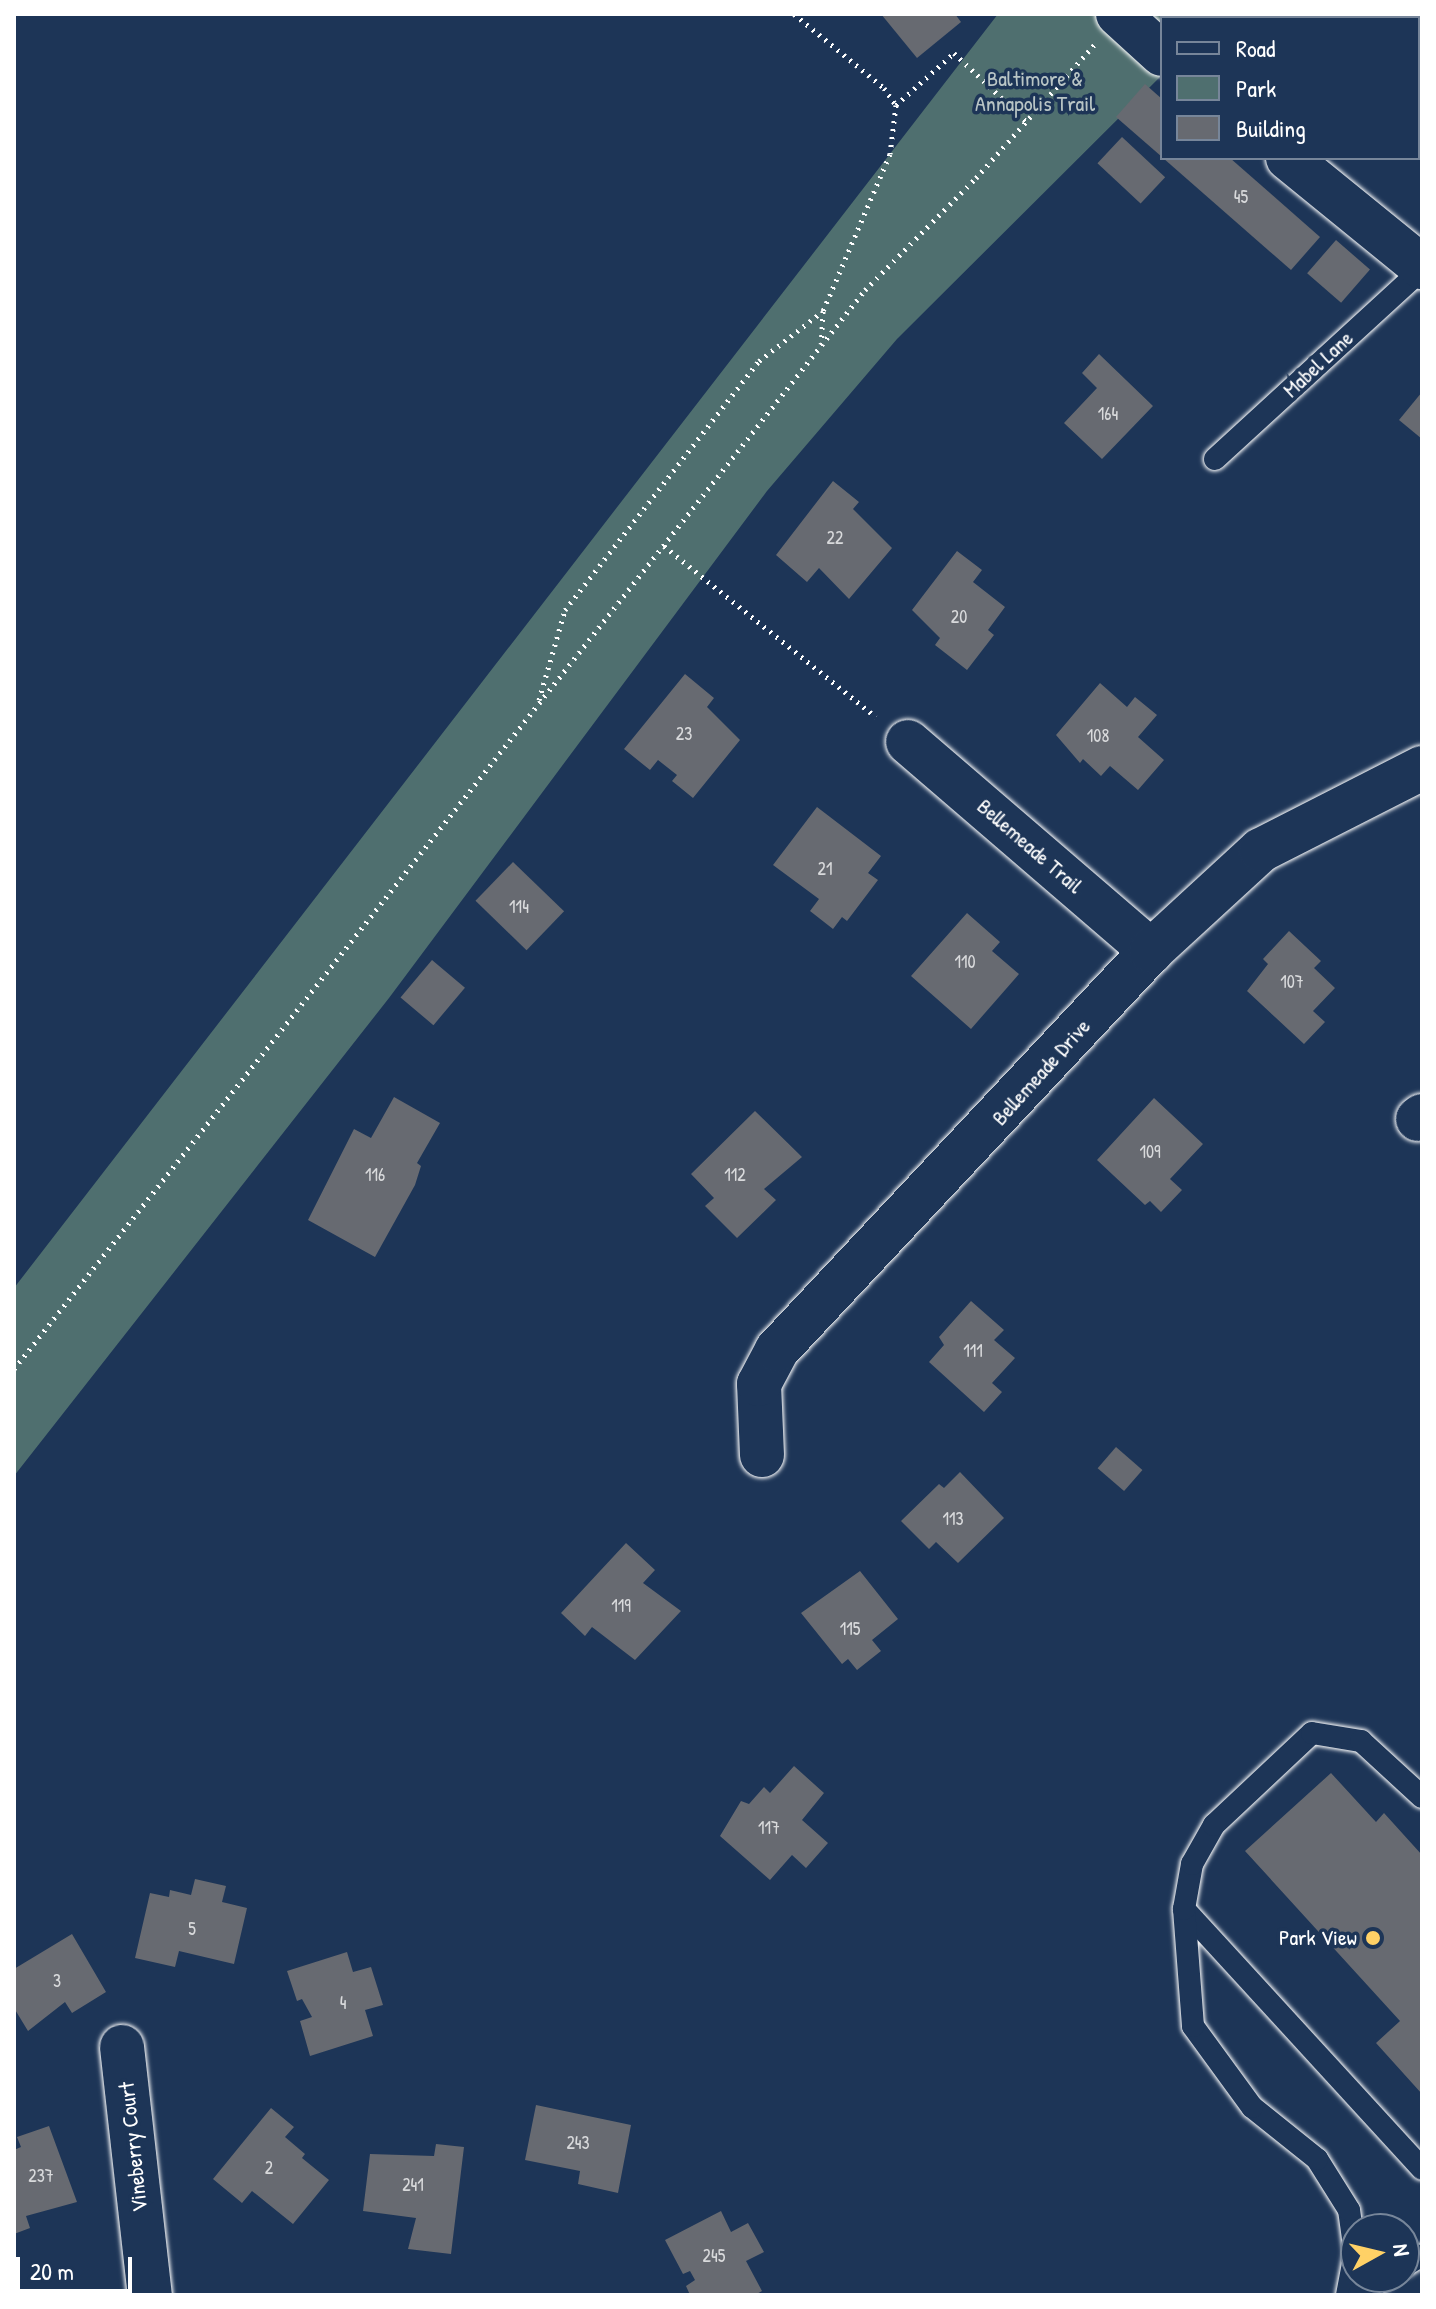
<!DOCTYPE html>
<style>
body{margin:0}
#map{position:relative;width:1436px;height:2309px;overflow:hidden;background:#1d3557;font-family:"Patrick Hand",sans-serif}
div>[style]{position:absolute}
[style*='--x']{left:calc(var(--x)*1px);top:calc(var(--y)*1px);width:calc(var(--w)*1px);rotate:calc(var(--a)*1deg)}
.green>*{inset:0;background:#4f6f6f}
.building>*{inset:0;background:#676a71;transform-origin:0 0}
.path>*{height:5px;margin-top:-2.5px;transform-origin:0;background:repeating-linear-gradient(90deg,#fff 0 2px,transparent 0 8px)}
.roads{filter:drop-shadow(0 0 2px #fff) drop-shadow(0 0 2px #fff)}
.lane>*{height:22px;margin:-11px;padding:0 11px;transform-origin:11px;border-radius:11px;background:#1d3557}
.street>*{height:44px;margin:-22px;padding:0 22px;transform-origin:22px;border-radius:22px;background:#1d3557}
.secondary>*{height:44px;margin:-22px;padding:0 22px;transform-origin:22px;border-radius:22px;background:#1d3557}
.dots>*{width:22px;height:22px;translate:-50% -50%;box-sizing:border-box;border:4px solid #1d3557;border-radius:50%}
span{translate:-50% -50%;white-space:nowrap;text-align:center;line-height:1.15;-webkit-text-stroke:7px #1d3557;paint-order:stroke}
.number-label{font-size:18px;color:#d9dadc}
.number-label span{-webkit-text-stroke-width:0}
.park-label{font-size:22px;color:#b9c5c5}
.street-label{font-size:22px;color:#fff}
.poi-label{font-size:22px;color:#fff}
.right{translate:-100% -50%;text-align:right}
.frame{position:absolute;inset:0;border:16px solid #fff;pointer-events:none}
.legend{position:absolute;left:1160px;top:16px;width:260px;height:144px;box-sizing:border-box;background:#1d3557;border:2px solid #77869a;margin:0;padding:10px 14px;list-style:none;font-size:24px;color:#fff}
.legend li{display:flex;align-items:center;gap:16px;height:40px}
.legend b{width:40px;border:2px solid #77869a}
.north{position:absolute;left:1340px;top:2213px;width:80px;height:80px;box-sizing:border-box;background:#1d3557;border:2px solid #77869a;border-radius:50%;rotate:82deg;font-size:22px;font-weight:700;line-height:32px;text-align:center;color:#fff}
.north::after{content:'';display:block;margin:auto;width:28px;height:36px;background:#ffd166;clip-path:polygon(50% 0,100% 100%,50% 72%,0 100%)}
.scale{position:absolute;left:16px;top:2257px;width:116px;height:36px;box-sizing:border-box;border:4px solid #fff;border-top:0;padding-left:10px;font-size:24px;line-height:28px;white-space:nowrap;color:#fff;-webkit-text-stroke:6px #1d3557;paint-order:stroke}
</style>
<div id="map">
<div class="green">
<i style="clip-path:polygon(998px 14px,1160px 14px,1159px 78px,897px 339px,767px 491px,389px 998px,14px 1476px,14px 1288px)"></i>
</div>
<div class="building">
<i style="clip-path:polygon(881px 14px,955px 14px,961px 22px,917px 58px)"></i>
<i style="clip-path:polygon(1145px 84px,1162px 99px,1162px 157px,1116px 117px)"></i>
<i style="left:1122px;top:137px;width:59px;height:36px;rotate:43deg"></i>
<i style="clip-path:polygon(1163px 158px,1230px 158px,1320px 237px,1291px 270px)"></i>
<i style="left:1336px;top:240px;width:45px;height:44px;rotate:41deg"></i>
<i style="clip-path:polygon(1099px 354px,1153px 406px,1102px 459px,1064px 423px,1097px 388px,1082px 373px)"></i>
<i style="clip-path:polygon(1422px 392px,1422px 439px,1399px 420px)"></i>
<i style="clip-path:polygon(833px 481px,859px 502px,853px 509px,892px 548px,849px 599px,819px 568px,807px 582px,776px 555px)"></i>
<i style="clip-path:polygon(957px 551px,982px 570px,973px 582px,1005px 607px,988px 630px,994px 635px,967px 670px,935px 645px,940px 638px,912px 610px)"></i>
<i style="clip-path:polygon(685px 674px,714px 698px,707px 707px,740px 740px,693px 798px,672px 781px,677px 775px,658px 760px,650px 770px,624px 749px)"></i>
<i style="clip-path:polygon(1100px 683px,1127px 707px,1135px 697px,1157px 715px,1138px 737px,1164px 760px,1138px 790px,1110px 766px,1101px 776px,1083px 759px,1080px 763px,1056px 735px)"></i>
<i style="clip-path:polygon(817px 807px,881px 856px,868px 873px,878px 880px,847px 921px,842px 917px,833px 929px,810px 911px,819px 899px,773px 865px)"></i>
<i style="left:513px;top:862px;width:71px;height:54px;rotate:44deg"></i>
<i style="clip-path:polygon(967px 913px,1000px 942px,992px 951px,1019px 974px,971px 1029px,911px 976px)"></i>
<i style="clip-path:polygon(1289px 931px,1321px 961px,1314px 968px,1335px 988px,1313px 1011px,1325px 1022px,1304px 1044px,1247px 991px,1268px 964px,1263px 959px)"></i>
<i style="left:432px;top:960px;width:43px;height:49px;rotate:40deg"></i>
<i style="clip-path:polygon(394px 1097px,440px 1123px,417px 1163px,421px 1166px,415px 1185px,375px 1257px,308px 1220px,354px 1129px,371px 1138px)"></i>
<i style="clip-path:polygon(1154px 1098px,1203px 1144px,1170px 1179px,1182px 1190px,1161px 1212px,1150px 1201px,1145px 1205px,1097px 1160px)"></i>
<i style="clip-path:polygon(755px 1111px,802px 1157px,764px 1189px,776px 1200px,737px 1238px,705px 1206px,714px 1198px,691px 1174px)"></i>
<i style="clip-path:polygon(971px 1301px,1004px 1330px,994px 1340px,1015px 1358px,992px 1383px,1002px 1392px,984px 1412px,929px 1362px,944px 1345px,939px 1337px)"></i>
<i style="left:1116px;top:1447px;width:35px;height:28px;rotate:41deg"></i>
<i style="clip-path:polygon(960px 1472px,1004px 1518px,958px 1563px,936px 1542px,929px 1549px,901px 1521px,939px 1484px,944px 1488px)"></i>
<i style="clip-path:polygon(626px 1543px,655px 1570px,643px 1583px,681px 1611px,635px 1660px,592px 1627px,585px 1636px,561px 1613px)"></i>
<i style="clip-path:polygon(860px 1571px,898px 1619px,872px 1640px,881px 1651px,857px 1670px,848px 1659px,842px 1664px,801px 1613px)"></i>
<i style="clip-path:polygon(794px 1766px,824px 1793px,802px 1820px,828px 1843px,806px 1868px,792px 1855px,770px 1880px,720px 1836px,741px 1801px,749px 1804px,764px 1787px,770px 1793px)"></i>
<i style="clip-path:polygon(1331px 1773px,1376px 1822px,1384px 1813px,1422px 1855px,1422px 2094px,1376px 2043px,1400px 2021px,1245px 1851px)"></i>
<i style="clip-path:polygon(195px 1879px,226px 1886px,222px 1902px,247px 1908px,234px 1964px,179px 1951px,175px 1967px,135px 1958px,150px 1893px,169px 1897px,170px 1890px,191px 1895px)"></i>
<i style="clip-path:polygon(72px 1934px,106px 1992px,72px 2013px,65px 2002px,28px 2031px,14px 2008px,14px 1969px)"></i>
<i style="clip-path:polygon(347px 1952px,353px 1972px,371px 1967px,383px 2005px,365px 2010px,373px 2036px,310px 2056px,300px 2021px,312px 2017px,302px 1999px,297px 2001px,287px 1971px)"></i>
<i style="clip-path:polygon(536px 2105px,631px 2125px,618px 2193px,578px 2184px,580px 2171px,525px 2160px)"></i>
<i style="clip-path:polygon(271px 2108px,294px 2127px,285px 2137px,305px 2154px,302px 2158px,329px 2180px,293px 2224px,252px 2191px,242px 2203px,213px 2179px)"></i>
<i style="clip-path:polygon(49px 2126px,77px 2202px,26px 2216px,30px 2228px,14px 2234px,14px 2150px,21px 2147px,17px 2137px)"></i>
<i style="clip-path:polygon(436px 2144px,464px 2147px,451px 2254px,408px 2249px,416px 2218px,363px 2211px,370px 2154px,434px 2156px)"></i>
<i style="clip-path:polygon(721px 2211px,731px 2232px,748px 2223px,764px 2252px,746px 2261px,762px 2291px,755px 2295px,690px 2295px,686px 2286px,695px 2280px,690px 2271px,683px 2274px,665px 2240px)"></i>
</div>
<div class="path">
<i style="--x:794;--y:14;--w:117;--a:39.4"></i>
<i style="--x:884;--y:88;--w:21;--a:55"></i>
<i style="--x:896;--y:105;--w:49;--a:97"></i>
<i style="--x:890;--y:154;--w:171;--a:113.1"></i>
<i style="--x:823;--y:311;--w:33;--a:93"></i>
<i style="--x:896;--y:105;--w:78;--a:-41.9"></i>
<i style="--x:954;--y:53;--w:99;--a:43.4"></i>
<i style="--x:664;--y:546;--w:272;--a:38.9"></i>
<i style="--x:539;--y:700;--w:94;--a:-73.9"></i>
<i style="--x:565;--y:610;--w:316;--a:-52.1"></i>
<i style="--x:759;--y:361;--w:81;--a:-38"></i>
<i style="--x:14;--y:1369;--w:1374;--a:-51.74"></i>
<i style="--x:865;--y:290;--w:158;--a:-45.3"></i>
<i style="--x:976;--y:178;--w:178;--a:-48.4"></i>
</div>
<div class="roads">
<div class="lane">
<i style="--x:1215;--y:459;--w:281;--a:-42.5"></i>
<i style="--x:1184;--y:1909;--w:352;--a:47.5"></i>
<i style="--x:1404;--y:2266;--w:21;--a:-31"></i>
<i style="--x:1347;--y:2295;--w:43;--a:-79.2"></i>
<i style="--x:1355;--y:2253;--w:43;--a:-97.9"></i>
<i style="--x:1349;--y:2210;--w:60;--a:-122.1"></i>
<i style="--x:1317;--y:2159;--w:83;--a:-141.3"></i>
<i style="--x:1252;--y:2107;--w:100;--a:-126.1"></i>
<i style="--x:1193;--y:2026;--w:117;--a:-94.4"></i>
<i style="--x:1184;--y:1909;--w:46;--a:-79.9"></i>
<i style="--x:1192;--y:1864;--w:45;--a:-60.6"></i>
<i style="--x:1214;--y:1825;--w:134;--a:-43.2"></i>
<i style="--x:1312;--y:1733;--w:50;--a:9.3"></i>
<i style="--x:1361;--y:1741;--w:83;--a:42.6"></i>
<i style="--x:1359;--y:2295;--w:33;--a:-33"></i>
</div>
<div class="street">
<i style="--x:908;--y:742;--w:321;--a:40.7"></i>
<i style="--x:1418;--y:1119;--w:5;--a:-37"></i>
<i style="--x:762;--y:1455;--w:71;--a:-92.4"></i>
<i style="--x:759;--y:1384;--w:38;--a:-62"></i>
<i style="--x:777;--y:1350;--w:547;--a:-46.85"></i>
<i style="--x:1151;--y:951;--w:149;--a:-42.6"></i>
<i style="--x:1261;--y:850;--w:181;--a:-27"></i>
<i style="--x:122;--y:2047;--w:250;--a:83.6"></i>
</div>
<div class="secondary">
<i style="--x:1118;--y:14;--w:59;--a:42.3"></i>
<i style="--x:1234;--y:18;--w:6;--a:-45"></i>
<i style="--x:1288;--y:158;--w:173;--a:39.1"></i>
</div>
</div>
<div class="dots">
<i style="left:1373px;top:1938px;background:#ffd166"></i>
</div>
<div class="number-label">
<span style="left:1241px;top:197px">45</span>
<span style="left:1108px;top:414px">164</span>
<span style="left:835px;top:538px">22</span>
<span style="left:959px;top:617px">20</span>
<span style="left:684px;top:734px">23</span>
<span style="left:1098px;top:736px">108</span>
<span style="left:825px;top:869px">21</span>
<span style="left:519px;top:907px">114</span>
<span style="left:965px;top:962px">110</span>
<span style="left:1292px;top:982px">107</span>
<span style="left:1150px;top:1152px">109</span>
<span style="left:375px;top:1175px">116</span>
<span style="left:735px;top:1175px">112</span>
<span style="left:973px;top:1351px">111</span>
<span style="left:953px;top:1519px">113</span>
<span style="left:621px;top:1606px">119</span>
<span style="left:850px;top:1629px">115</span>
<span style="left:769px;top:1828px">117</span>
<span style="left:192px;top:1929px">5</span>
<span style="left:57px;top:1981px">3</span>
<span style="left:343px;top:2003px">4</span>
<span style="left:578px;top:2143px">243</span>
<span style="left:269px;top:2168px">2</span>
<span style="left:41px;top:2176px">237</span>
<span style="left:413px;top:2185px">241</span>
<span style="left:714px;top:2256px">245</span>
</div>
<div class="park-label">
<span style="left:1035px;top:91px">Baltimore &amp;<br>Annapolis Trail</span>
</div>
<div class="street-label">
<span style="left:1318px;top:364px;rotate:-43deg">Mabel Lane</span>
<span style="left:1030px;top:846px;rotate:41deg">Bellemeade Trail</span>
<span style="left:1041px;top:1072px;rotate:-48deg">Bellemeade Drive</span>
<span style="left:133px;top:2147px;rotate:-96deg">Vineberry Court</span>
</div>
<div class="poi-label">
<span class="right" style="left:1357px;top:1938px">Park View</span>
</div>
<div class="frame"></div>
<ul class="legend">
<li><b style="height:10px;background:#1d3557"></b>Road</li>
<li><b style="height:22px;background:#4f6f6f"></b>Park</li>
<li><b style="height:22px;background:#676a71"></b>Building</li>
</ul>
<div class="north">N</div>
<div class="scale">20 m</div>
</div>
